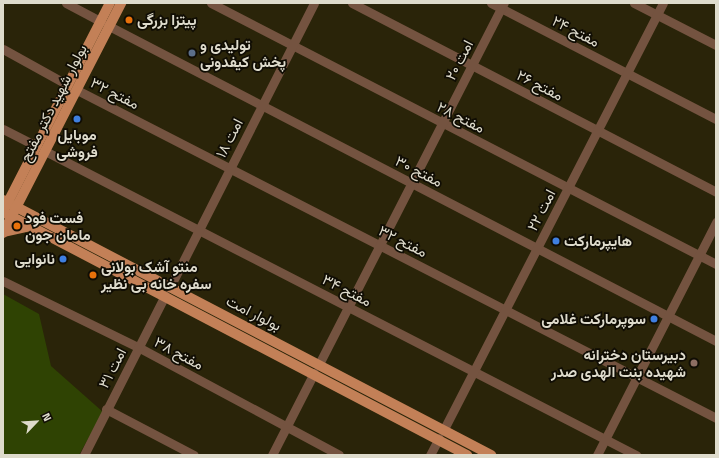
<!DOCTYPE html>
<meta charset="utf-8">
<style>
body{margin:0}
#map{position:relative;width:719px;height:458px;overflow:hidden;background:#2a2409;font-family:"Titillium Web",Vazirmatn,sans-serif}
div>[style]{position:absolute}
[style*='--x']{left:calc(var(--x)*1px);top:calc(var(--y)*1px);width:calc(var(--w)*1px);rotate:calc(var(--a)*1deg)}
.green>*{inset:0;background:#2f4303}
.minor>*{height:9px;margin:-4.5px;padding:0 4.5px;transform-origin:4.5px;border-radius:4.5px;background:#745340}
.major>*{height:10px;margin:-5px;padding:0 5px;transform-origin:5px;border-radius:5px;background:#c38057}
.dots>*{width:11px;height:11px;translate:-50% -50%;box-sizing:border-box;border:2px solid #100d04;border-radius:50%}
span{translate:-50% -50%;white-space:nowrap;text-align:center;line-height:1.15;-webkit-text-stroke:3.5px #100d04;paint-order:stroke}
.poi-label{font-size:15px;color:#dedbcc;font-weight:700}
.left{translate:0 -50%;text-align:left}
.right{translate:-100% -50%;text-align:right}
.street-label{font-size:15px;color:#dedbcc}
.frame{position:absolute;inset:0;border:4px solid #dedbcc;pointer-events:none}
.north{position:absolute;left:16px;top:402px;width:40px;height:40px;-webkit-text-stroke:3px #100d04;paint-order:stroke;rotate:65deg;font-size:11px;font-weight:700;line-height:16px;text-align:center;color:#dedbcc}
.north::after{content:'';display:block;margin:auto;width:14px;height:18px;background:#dedbcc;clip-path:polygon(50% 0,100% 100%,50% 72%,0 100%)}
</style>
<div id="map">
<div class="green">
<i style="clip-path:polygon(3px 294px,39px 314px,51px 366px,103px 412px,79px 455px,3px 455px)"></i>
</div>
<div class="minor">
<i style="--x:66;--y:3;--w:40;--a:28"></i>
<i style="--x:211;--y:3;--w:568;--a:27.33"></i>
<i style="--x:352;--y:3;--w:410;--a:27.4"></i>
<i style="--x:491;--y:3;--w:253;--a:27.3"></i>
<i style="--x:634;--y:3;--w:92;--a:27.1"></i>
<i style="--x:109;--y:26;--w:684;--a:27.43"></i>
<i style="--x:3;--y:49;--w:74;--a:29"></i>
<i style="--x:77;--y:90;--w:718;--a:27.17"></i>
<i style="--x:3;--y:129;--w:38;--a:27"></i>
<i style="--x:45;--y:151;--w:665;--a:27.22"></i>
<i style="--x:3;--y:281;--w:150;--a:26.1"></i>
<i style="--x:138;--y:347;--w:228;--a:28.2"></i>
<i style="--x:170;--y:287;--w:318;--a:-63.1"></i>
<i style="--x:319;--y:364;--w:406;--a:-62.9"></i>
<i style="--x:106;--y:409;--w:99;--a:27.6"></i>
<i style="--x:444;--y:429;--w:479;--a:-62.8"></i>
<i style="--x:84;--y:455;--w:179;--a:-63.1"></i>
<i style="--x:272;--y:455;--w:92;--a:-62.9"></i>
<i style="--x:430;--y:455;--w:19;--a:-62"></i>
<i style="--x:597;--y:455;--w:262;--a:-62.9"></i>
</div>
<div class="major">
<i style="--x:3;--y:200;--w:551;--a:27.59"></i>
<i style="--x:5;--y:208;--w:230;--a:-62.9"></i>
<i style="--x:3;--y:212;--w:524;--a:27.64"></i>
<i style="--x:3;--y:232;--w:29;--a:-12"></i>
<i style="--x:3;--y:233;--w:259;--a:-62.8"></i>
</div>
<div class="dots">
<i style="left:129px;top:20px;background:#e8710a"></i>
<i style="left:192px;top:53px;background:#5c6f8a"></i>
<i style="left:77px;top:119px;background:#3f7fe0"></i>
<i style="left:17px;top:226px;background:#e8710a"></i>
<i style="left:556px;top:241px;background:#3f7fe0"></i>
<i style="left:63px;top:259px;background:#3f7fe0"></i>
<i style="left:93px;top:275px;background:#e8710a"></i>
<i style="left:654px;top:319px;background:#3f7fe0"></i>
<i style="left:694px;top:363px;background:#8d6e63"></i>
</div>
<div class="poi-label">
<span class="left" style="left:137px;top:20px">پیتزا بزرگی</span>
<span class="left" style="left:200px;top:53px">تولیدی و<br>پخش کیفدونی</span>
<span style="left:77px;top:143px">موبایل<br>فروشی</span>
<span class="left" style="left:25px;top:226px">فست فود<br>مامان جون</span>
<span class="left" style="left:564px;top:241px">هایپرمارکت</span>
<span class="right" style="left:55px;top:259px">نانوایی</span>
<span class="left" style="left:101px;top:275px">منتو آشک بولانی<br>سفره خانه بی نظیر</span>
<span class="right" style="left:646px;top:319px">سوپرمارکت غلامی</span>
<span class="right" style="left:686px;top:363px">دبیرستان دخترانه<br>شهیده بنت الهدی صدر</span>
</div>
<div class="street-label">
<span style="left:576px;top:31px;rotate:27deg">مفتح ۲۴</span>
<span style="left:459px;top:60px;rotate:-63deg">امت ۲۰</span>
<span style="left:540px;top:85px;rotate:27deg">مفتح ۲۶</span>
<span style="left:115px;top:93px;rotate:27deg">مفتح ۳۲</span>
<span style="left:53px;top:103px;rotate:-63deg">بولوار شهید دکتر مفتح</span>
<span style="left:461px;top:117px;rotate:27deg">مفتح ۲۸</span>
<span style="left:229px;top:138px;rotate:-63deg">امت ۱۸</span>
<span style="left:419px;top:171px;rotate:27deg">مفتح ۳۰</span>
<span style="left:541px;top:210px;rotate:-63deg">امت ۲۲</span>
<span style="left:403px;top:241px;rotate:27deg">مفتح ۳۲</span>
<span style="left:347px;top:290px;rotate:27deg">مفتح ۳۴</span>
<span style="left:254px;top:313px;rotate:27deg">بولوار امت</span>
<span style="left:179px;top:353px;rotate:28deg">مفتح ۳۸</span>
<span style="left:112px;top:368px;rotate:-63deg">امت ۳۱</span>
</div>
<div class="frame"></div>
<div class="north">N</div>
</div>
